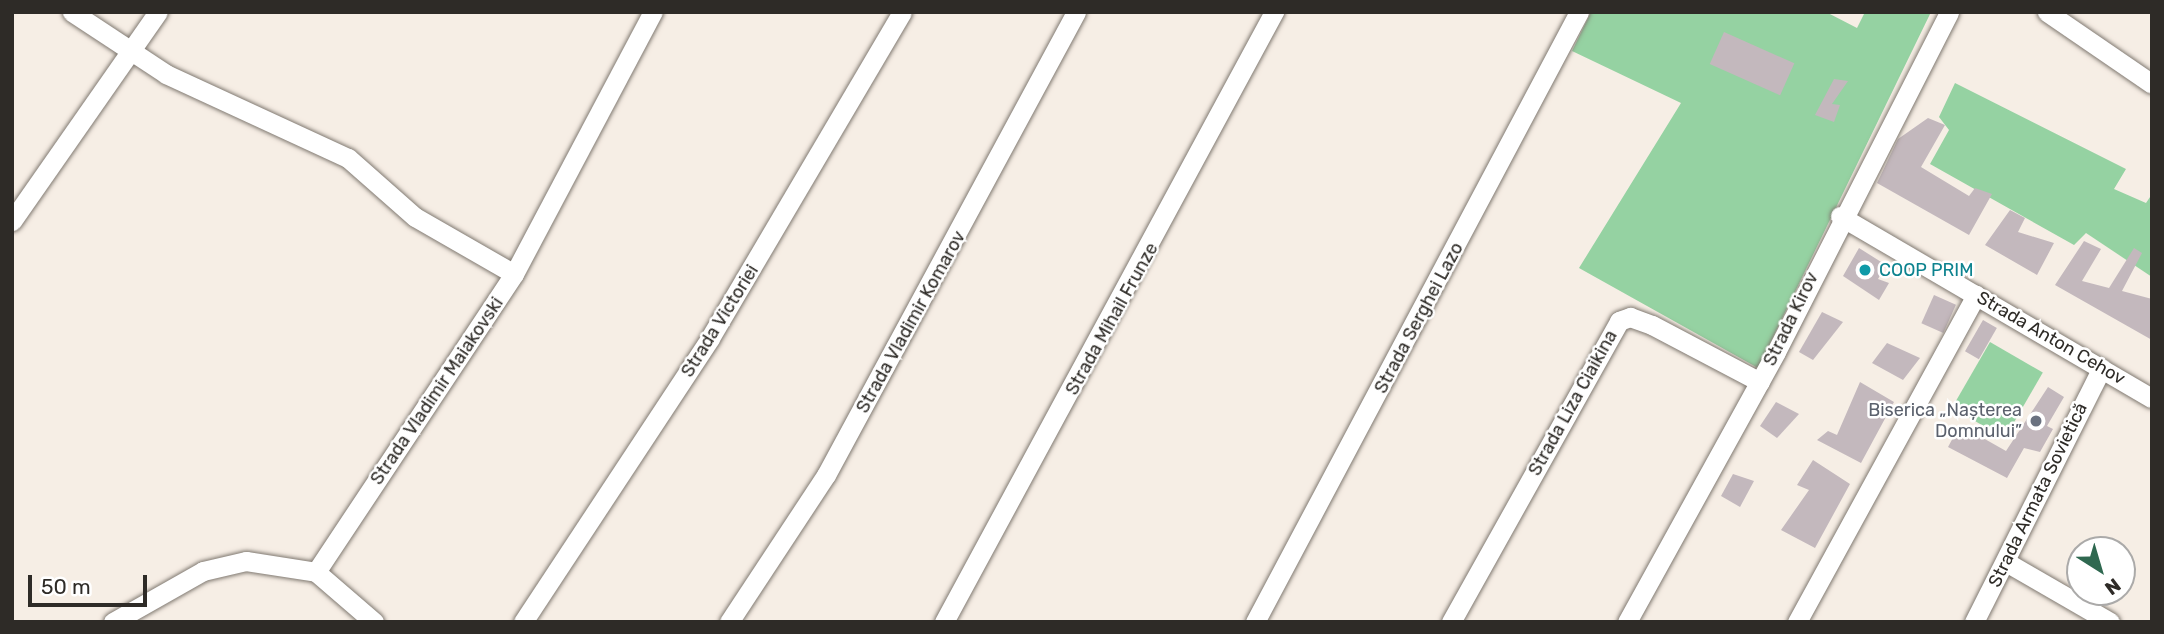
<!DOCTYPE html>
<meta charset="utf-8">
<style>
body{margin:0}
#map{position:relative;width:2164px;height:634px;overflow:hidden;background:#f6eee5;font-family:Rubik,sans-serif}
div>[style]{position:absolute}
[style*='--x']{left:calc(var(--x)*1px);top:calc(var(--y)*1px);width:calc(var(--w)*1px);rotate:calc(var(--a)*1deg)}
.green>*{inset:0;background:#95d2a2;transform-origin:0 0}
.building>*{inset:0;background:#c3b8bd;transform-origin:0 0}
.roads{filter:drop-shadow(0 0 2px #807971) drop-shadow(0 0 2px #807971)}
.minor>*{height:19px;margin:-9.5px;padding:0 9.5px;transform-origin:9.5px;border-radius:9.5px;background:#fff}
.dots>*{width:19px;height:19px;translate:-50% -50%;box-sizing:border-box;border:4px solid #fff;border-radius:50%}
span{translate:-50% -50%;white-space:nowrap;text-align:center;line-height:1.15;-webkit-text-stroke:5px #fff;paint-order:stroke}
.culture-label{font-size:18px;color:#0d838f}
.left{translate:0 -50%;text-align:left}
.street-label{font-size:18px;color:#2e2b27}
.worship-label{font-size:18px;color:#5b616d}
.right{translate:-100% -50%;text-align:right}
.frame{position:absolute;inset:0;border:14px solid #2e2b27;pointer-events:none}
.north{position:absolute;left:2066px;top:536px;width:70px;height:70px;box-sizing:border-box;background:#fff;border:2px solid #abaaa9;border-radius:50%;rotate:143deg;font-size:19px;font-weight:700;line-height:28px;text-align:center;color:#2e2b27}
.north::after{content:'';display:block;margin:auto;width:24px;height:32px;background:#2f6850;clip-path:polygon(50% 0,100% 100%,50% 72%,0 100%)}
.scale{position:absolute;left:28px;top:575px;width:119px;height:32px;box-sizing:border-box;border:4px solid #2e2b27;border-top:0;padding-left:9px;font-size:21px;line-height:24px;white-space:nowrap;color:#2e2b27;-webkit-text-stroke:5px #fff;paint-order:stroke}
</style>
<div id="map">
<div class="green">
<i style="clip-path:polygon(1591px 12px,1826px 12px,1857px 28px,1865px 12px,1931px 12px,1758px 368px,1579px 268px,1681px 103px,1572px 51px)"></i>
<i style="clip-path:polygon(1955px 83px,2126px 169px,2114px 189px,2146px 203px,2152px 194px,2152px 277px,2086px 233px,2074px 245px,1930px 164px,1949px 130px,1939px 117px)"></i>
<i style="left:1990px;top:342px;width:61px;height:76px;rotate:30deg"></i>
</div>
<div class="building">
<i style="left:1724px;top:32px;width:77px;height:35px;rotate:24deg"></i>
<i style="clip-path:polygon(1834px 79px,1848px 81px,1832px 104px,1840px 105px,1834px 122px,1815px 115px)"></i>
<i style="clip-path:polygon(1928px 118px,1945px 125px,1921px 167px,1969px 196px,1975px 188px,1992px 194px,1969px 235px,1877px 183px,1898px 139px)"></i>
<i style="clip-path:polygon(2010px 210px,2025px 218px,2018px 232px,2054px 243px,2037px 275px,1985px 245px)"></i>
<i style="clip-path:polygon(2084px 241px,2101px 249px,2082px 281px,2109px 288px,2134px 248px,2142px 253px,2122px 291px,2152px 299px,2152px 340px,2055px 285px)"></i>
<i style="clip-path:polygon(1859px 248px,1886px 265px,1878px 279px,1889px 283px,1879px 300px,1843px 276px)"></i>
<i style="left:1934px;top:295px;width:24px;height:31px;rotate:24deg"></i>
<i style="clip-path:polygon(1822px 312px,1843px 322px,1813px 360px,1799px 352px)"></i>
<i style="left:1983px;top:320px;width:16px;height:36px;rotate:30deg"></i>
<i style="clip-path:polygon(1887px 343px,1920px 358px,1903px 380px,1872px 363px)"></i>
<i style="clip-path:polygon(1860px 382px,1894px 402px,1861px 463px,1817px 440px,1828px 431px,1837px 435px)"></i>
<i style="clip-path:polygon(2048px 387px,2064px 397px,2047px 426px,2053px 429px,2040px 452px,2024px 448px,2007px 478px,1948px 447px,1960px 425px,2006px 451px)"></i>
<i style="clip-path:polygon(1776px 402px,1799px 414px,1777px 438px,1760px 426px)"></i>
<i style="clip-path:polygon(1813px 460px,1850px 484px,1815px 548px,1781px 530px,1809px 490px,1797px 485px)"></i>
<i style="clip-path:polygon(1733px 474px,1754px 481px,1740px 507px,1721px 496px)"></i>
</div>
<div class="roads">
<div class="minor">
<i style="--x:72;--y:12;--w:113;--a:33.4"></i>
<i style="--x:166;--y:74;--w:200;--a:24.8"></i>
<i style="--x:348;--y:158;--w:89;--a:41.4"></i>
<i style="--x:415;--y:217;--w:114;--a:29.9"></i>
<i style="--x:2047;--y:12;--w:127;--a:34.4"></i>
<i style="--x:1840;--y:216;--w:361;--a:30.3"></i>
<i style="--x:12;--y:221;--w:255;--a:-55.1"></i>
<i style="--x:2006;--y:562;--w:120;--a:30"></i>
<i style="--x:316;--y:572;--w:358;--a:-56.4"></i>
<i style="--x:514;--y:274;--w:297;--a:-62.1"></i>
<i style="--x:113;--y:622;--w:103;--a:-29.5"></i>
<i style="--x:203;--y:571;--w:44;--a:-13.1"></i>
<i style="--x:246;--y:561;--w:71;--a:8.9"></i>
<i style="--x:316;--y:572;--w:77;--a:40.8"></i>
<i style="--x:523;--y:622;--w:340;--a:-56.6"></i>
<i style="--x:710;--y:338;--w:378;--a:-59.5"></i>
<i style="--x:729;--y:622;--w:176;--a:-56.6"></i>
<i style="--x:826;--y:475;--w:526;--a:-61.63"></i>
<i style="--x:944;--y:622;--w:694;--a:-61.59"></i>
<i style="--x:1255;--y:622;--w:691;--a:-62.03"></i>
<i style="--x:1451;--y:622;--w:345;--a:-60.8"></i>
<i style="--x:1619;--y:321;--w:12;--a:-20"></i>
<i style="--x:1630;--y:317;--w:23;--a:20"></i>
<i style="--x:1652;--y:325;--w:122;--a:27.8"></i>
<i style="--x:1627;--y:622;--w:308;--a:-61.1"></i>
<i style="--x:1776;--y:352;--w:381;--a:-63"></i>
<i style="--x:1797;--y:622;--w:373;--a:-61.3"></i>
<i style="--x:1974;--y:622;--w:284;--a:-63.3"></i>
</div>
</div>
<div class="dots">
<i style="left:1865px;top:270px;background:#0f9aa8"></i>
<i style="left:2036px;top:421px;background:#6b7280"></i>
</div>
<div class="culture-label">
<span class="left" style="left:1879px;top:270px">COOP PRIM</span>
</div>
<div class="street-label">
<span style="left:1419px;top:318px;rotate:-62deg">Strada Serghei Lazo</span>
<span style="left:1112px;top:319px;rotate:-61deg">Strada Mihail Frunze</span>
<span style="left:1791px;top:319px;rotate:-64deg">Strada Kirov</span>
<span style="left:720px;top:321px;rotate:-58deg">Strada Victoriei</span>
<span style="left:911px;top:322px;rotate:-61deg">Strada Vladimir Komarov</span>
<span style="left:2051px;top:338px;rotate:30deg">Strada Anton Cehov</span>
<span style="left:437px;top:391px;rotate:-56deg">Strada Vladimir Maiakovski</span>
<span style="left:1573px;top:403px;rotate:-61deg">Strada Liza Ciaikina</span>
<span style="left:2038px;top:495px;rotate:-64deg">Strada Armata Sovietică</span>
</div>
<div class="worship-label">
<span class="right" style="left:2022px;top:421px">Biserica „Nașterea<br>Domnului”</span>
</div>
<div class="frame"></div>
<div class="north">N</div>
<div class="scale">50 m</div>
</div>
